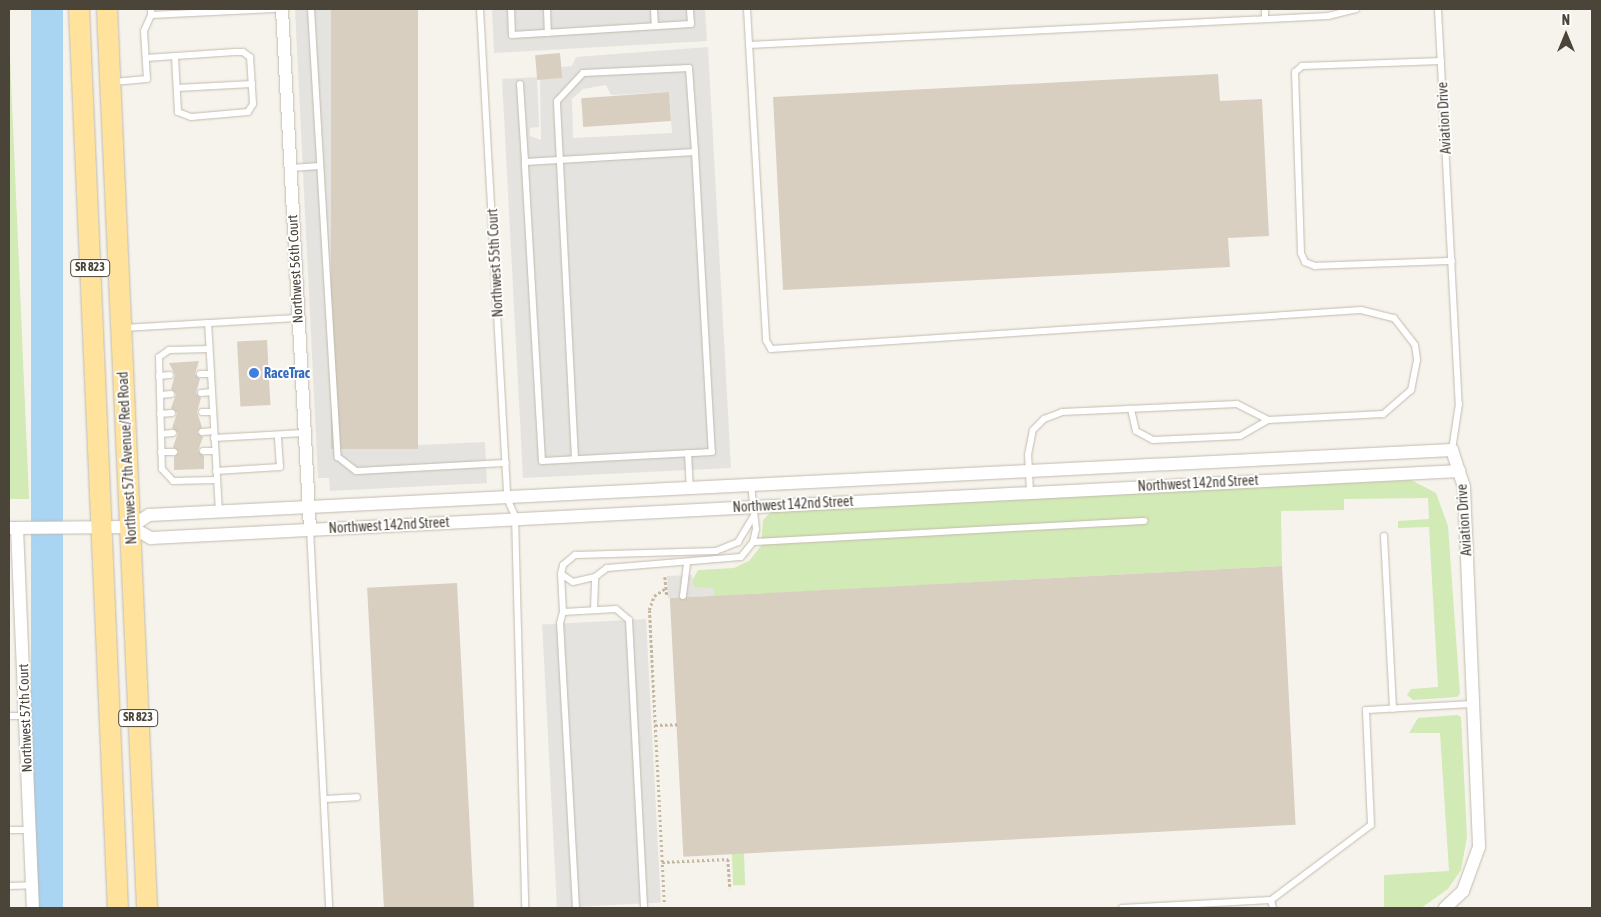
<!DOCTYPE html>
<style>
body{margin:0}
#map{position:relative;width:1601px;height:917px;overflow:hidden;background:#f6f3ec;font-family:"Asap Condensed",sans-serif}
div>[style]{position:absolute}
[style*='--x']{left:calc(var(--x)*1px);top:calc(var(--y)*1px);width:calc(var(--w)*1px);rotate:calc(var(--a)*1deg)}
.green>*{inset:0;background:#d2eab5;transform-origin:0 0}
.parking>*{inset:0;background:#e5e3e0;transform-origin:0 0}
.water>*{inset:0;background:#a9d4f2;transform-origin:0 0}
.building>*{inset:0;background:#d8cfc1;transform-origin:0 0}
.path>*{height:2.5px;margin-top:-1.25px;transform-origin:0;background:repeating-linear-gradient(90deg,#c4b79f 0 2.5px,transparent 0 5px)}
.roads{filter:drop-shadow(0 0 1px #c2bbae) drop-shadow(0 0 1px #c2bbae)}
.lane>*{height:6px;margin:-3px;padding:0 3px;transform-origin:3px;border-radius:3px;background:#fff}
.street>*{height:12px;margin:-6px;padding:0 6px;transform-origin:6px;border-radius:6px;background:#fff}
.primary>*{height:20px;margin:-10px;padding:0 10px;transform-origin:10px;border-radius:10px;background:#ffe39c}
.dots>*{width:14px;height:14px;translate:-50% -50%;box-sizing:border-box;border:2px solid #fff;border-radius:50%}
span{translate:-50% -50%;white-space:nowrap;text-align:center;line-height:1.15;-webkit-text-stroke:4px #fff;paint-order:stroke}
.shield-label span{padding:1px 4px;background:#fff;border:1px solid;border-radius:4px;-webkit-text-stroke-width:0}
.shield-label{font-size:12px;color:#4b4439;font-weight:700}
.street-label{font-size:14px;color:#4b4439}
.shop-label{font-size:14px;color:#366cbe;font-weight:700}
.left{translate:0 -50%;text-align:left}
.frame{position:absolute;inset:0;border:10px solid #4b4439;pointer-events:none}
.north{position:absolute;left:1541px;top:10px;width:50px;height:50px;-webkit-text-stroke:4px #fff;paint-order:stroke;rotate:0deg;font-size:14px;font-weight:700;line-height:20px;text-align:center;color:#4b4439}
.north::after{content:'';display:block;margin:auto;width:18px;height:22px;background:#4b4439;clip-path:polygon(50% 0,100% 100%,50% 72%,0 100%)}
</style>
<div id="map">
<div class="green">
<i style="clip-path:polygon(9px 32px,29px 499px,9px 499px)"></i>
<i style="clip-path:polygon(1411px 480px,1436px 493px,1448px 526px,1460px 694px,1457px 697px,1413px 700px,1407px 695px,1411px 689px,1438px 687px,1429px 527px,1398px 528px,1398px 521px,1429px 519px,1428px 498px,1344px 499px,1344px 510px,1281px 511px,1282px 566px,714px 596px,713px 588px,694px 588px,692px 581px,698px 570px,734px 568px,749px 561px,761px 546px,763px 520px,772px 511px)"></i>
<i style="clip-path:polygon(1457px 715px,1461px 717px,1467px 837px,1461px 870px,1448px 889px,1421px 908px,1377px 908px,1384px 908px,1384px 875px,1449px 871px,1440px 733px,1409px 733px,1418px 718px)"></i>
<i style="left:744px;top:853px;width:32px;height:12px;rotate:88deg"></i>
</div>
<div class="parking">
<i style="clip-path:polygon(295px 9px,331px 9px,353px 448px,485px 442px,487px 483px,330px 491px,329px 478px,318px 478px)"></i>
<i style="clip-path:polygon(492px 9px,705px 9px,707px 41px,494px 53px)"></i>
<i style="clip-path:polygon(evenodd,708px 47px,731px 468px,523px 478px,502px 79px,537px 77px,539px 127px,530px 128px,530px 136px,541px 140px,540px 79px,561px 78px,561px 67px,572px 66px,576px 57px,708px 47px,606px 85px,611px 95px,669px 92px,672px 133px,573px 138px,572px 99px,583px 89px,606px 85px)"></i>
<i style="clip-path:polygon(692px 575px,694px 587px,713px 588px,714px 596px,668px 598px,667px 576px)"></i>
<i style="left:646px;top:619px;width:284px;height:104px;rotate:87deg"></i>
</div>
<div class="water">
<i style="left:31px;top:9px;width:32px;height:900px"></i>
</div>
<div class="building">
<i style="left:331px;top:9px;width:87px;height:440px"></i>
<i style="left:560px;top:53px;width:25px;height:25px;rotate:85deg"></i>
<i style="clip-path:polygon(1218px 74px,1220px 101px,1262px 99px,1269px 236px,1228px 238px,1230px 267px,783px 290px,773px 97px)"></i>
<i style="left:669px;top:92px;width:29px;height:88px;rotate:86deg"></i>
<i style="left:267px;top:340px;width:65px;height:30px;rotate:87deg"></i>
<i style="clip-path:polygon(199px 361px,195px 374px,200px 379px,196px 393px,201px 398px,197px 412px,202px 427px,197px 432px,203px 437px,198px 451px,204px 456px,204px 469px,174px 470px,174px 457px,179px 452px,173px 447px,178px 433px,172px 428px,177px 413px,171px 408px,176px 394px,171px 389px,175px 375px,169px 363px)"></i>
<i style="left:1282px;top:566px;width:259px;height:613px;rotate:87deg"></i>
<i style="left:457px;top:583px;width:325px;height:90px;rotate:87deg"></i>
</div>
<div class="path">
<i style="--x:665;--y:577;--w:19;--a:84"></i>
<i style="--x:655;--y:725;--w:23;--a:-2"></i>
<i style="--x:662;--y:862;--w:66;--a:-2.6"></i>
<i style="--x:728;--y:859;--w:30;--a:86"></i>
<i style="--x:664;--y:902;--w:292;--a:-92.9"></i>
<i style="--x:649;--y:610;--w:15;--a:-70"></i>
<i style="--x:654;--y:596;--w:14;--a:-34"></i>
</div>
<div class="roads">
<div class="lane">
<i style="--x:151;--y:9;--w:6;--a:90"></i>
<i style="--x:151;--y:15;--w:123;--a:-2.8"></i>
<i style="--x:311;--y:9;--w:449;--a:86.6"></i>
<i style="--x:338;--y:457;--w:23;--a:38"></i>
<i style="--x:356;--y:471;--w:150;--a:-3.1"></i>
<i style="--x:480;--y:9;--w:490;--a:86.8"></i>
<i style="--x:507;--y:498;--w:20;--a:66"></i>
<i style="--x:515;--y:516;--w:392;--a:88.5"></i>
<i style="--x:511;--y:9;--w:26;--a:88"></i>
<i style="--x:512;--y:35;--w:179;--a:-3.5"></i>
<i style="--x:691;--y:24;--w:15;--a:-94"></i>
<i style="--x:547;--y:9;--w:24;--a:88"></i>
<i style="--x:654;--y:9;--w:17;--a:87"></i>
<i style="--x:747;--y:9;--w:332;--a:86.7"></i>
<i style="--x:766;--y:340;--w:10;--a:61"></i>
<i style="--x:771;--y:349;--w:591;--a:-3.78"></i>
<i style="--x:1361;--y:310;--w:34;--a:14"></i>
<i style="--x:1394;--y:318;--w:34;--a:52"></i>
<i style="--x:1415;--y:345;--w:15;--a:82"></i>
<i style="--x:1417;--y:360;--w:31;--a:101"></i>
<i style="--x:1411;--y:390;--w:37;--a:139"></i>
<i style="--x:1383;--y:414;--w:115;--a:177"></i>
<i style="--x:1268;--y:420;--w:32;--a:150"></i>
<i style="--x:1240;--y:436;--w:87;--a:177.4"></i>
<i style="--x:1153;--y:440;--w:19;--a:-152"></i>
<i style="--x:1136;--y:431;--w:23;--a:-103"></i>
<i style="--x:1265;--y:9;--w:10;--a:90"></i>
<i style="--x:1438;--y:9;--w:396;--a:87"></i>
<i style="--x:1459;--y:404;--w:47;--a:98.7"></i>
<i style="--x:749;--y:45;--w:580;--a:-2.87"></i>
<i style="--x:1328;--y:16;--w:29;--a:-14"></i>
<i style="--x:146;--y:58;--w:89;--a:-3.9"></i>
<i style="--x:235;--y:52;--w:8;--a:0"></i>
<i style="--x:243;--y:52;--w:9;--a:36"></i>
<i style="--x:250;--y:57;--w:47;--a:86.3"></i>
<i style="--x:253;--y:104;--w:9;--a:122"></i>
<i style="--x:248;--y:112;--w:57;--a:175"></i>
<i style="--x:191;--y:117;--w:14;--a:-159"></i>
<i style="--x:178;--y:112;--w:56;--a:-93.1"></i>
<i style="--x:1441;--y:61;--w:139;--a:177.9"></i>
<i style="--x:1302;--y:66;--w:9;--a:139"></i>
<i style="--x:1295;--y:72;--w:181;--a:88.1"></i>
<i style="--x:1301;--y:253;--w:10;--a:66"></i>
<i style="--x:1305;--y:262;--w:11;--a:22"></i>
<i style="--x:1315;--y:266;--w:137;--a:-2.1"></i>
<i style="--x:113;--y:82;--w:34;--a:-5"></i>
<i style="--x:147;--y:79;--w:48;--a:-93.6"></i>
<i style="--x:144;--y:31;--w:17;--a:-66"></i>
<i style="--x:520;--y:84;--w:78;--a:86.3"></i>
<i style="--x:177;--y:88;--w:75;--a:-3.1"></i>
<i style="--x:695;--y:152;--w:300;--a:86.8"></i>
<i style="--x:712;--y:452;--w:170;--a:177"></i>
<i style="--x:542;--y:461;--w:299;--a:-93.3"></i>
<i style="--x:525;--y:162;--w:170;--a:-3.4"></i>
<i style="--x:290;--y:168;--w:30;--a:-4"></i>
<i style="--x:124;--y:328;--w:84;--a:-3.4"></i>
<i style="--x:209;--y:349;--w:40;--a:178.6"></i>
<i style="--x:169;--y:350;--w:12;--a:145"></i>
<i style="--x:159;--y:357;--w:112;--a:88.5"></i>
<i style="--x:162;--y:469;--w:16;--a:47"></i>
<i style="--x:173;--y:481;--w:44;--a:-1.3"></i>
<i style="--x:200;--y:374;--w:11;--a:0"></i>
<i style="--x:159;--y:376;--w:11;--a:-5"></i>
<i style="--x:201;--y:393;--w:11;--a:-5"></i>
<i style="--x:160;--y:395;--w:11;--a:-5"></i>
<i style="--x:202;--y:412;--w:11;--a:0"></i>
<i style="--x:160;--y:414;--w:12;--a:-5"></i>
<i style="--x:202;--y:432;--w:12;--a:-5"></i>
<i style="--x:161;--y:434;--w:12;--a:-5"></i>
<i style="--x:214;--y:438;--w:90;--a:-3.2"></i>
<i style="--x:203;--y:451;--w:12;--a:0"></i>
<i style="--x:161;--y:452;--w:13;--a:0"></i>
<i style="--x:688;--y:453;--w:34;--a:87"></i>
<i style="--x:575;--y:459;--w:358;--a:-92.9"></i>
<i style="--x:557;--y:101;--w:38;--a:-47"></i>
<i style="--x:583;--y:73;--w:106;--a:-2.7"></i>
<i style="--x:689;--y:68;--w:84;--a:85.9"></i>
<i style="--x:216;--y:471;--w:64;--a:-3.6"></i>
<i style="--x:280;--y:467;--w:32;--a:-94"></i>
<i style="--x:1030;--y:491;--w:36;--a:-93"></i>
<i style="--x:1028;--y:455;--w:25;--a:-79"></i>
<i style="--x:1033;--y:430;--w:16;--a:-45"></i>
<i style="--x:1044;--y:419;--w:19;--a:-21"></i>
<i style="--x:1062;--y:412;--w:175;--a:-2.6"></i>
<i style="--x:1237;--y:404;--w:35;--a:27"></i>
<i style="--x:219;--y:512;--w:189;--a:-93.3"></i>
<i style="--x:208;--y:323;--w:90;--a:-3.2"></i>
<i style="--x:310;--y:529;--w:379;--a:87.1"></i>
<i style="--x:1384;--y:536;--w:173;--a:87"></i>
<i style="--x:753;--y:542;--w:392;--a:-3.1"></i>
<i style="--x:561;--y:574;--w:14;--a:34"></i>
<i style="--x:573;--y:582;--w:23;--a:-13"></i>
<i style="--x:683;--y:596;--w:33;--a:-83"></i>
<i style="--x:594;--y:610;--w:33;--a:-88"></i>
<i style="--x:595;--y:577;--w:15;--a:-37"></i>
<i style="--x:607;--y:568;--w:134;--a:-4.7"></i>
<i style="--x:741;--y:557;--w:19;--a:-51"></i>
<i style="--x:753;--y:542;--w:13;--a:-77"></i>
<i style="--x:756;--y:529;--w:44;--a:-96.5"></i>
<i style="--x:563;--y:612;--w:38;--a:-93"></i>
<i style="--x:561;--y:574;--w:9;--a:-77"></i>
<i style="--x:563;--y:565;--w:16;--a:-40"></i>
<i style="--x:575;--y:555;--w:141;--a:-1.6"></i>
<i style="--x:716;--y:551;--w:24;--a:-22"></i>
<i style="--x:738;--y:542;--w:31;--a:-59"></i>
<i style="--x:9;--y:716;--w:16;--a:0"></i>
<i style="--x:324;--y:799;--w:33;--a:-3"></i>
<i style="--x:9;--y:830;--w:21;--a:0"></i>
<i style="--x:9;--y:886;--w:23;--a:-2"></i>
<i style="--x:1271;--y:900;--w:125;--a:-36.9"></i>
<i style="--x:1371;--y:825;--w:115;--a:-92.5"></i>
<i style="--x:1366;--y:710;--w:107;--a:-3.2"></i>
<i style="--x:576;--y:908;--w:285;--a:-93.2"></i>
<i style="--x:560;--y:623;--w:11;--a:-75"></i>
<i style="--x:563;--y:612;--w:53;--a:-3.2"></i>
<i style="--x:616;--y:609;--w:17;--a:40"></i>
<i style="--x:629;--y:620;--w:288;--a:87"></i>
<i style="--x:1122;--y:908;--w:149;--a:-3.1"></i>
<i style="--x:1271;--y:900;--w:8;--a:76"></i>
</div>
<div class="street">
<i style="--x:282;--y:9;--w:521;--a:86.92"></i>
<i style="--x:131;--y:527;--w:22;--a:-34"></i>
<i style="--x:149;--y:515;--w:1305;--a:-2.86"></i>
<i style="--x:1452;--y:450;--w:39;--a:72"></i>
<i style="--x:1464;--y:487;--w:360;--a:87.6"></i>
<i style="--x:1479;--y:847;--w:47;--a:110"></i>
<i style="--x:1463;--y:891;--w:25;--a:137"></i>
<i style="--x:9;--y:528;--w:122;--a:-0.5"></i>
<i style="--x:131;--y:527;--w:23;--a:29"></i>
<i style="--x:151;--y:538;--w:1310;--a:-2.93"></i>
<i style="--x:17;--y:528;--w:380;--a:87.6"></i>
</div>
<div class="primary">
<i style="--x:79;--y:9;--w:900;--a:87.52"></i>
<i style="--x:107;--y:9;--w:900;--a:87.45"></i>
</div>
</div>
<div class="dots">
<i style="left:254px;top:373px;background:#3f7fe0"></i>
</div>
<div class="shield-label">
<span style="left:90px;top:268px">SR 823</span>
<span style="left:138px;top:718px">SR 823</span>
</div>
<div class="street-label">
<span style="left:1444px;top:118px;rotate:-93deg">Aviation Drive</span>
<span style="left:495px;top:263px;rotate:-93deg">Northwest 55th Court</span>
<span style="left:295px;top:269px;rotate:-93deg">Northwest 56th Court</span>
<span style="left:127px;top:458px;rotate:-93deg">Northwest 57th Avenue/Red Road</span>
<span style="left:1198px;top:483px;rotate:-3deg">Northwest 142nd Street</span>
<span style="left:793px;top:504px;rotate:-3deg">Northwest 142nd Street</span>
<span style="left:1464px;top:520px;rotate:-94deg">Aviation Drive</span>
<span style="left:389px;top:525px;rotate:-3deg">Northwest 142nd Street</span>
<span style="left:25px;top:718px;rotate:-92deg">Northwest 57th Court</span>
</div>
<div class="shop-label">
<span class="left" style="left:264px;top:373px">RaceTrac</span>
</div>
<div class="frame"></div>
<div class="north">N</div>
</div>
